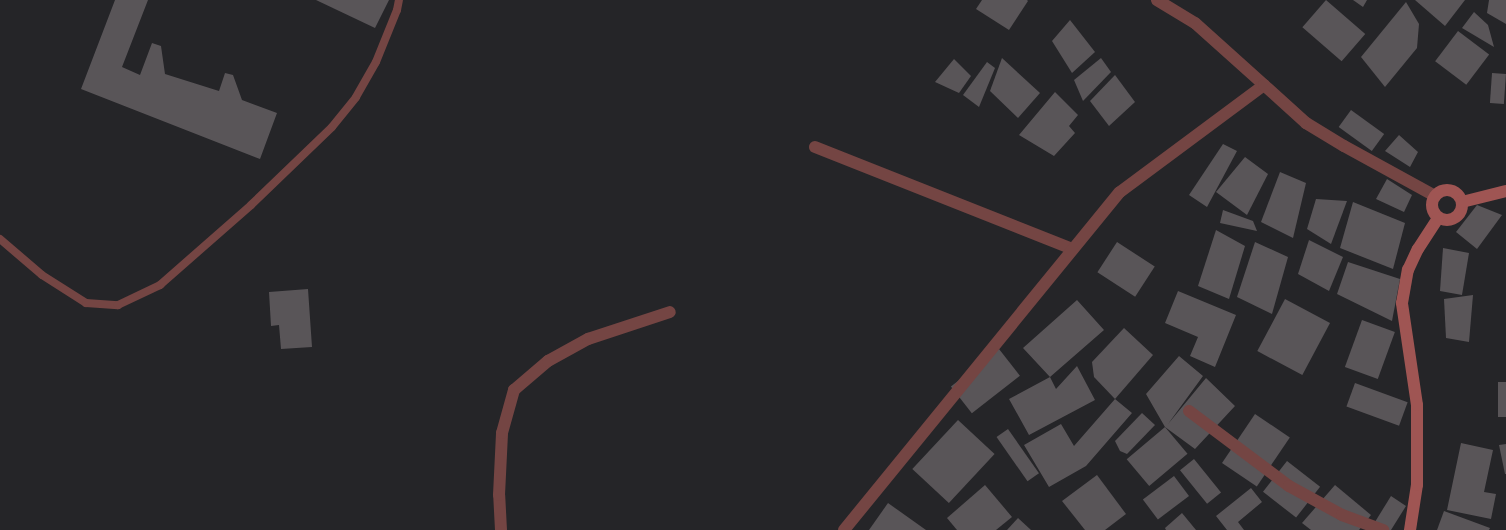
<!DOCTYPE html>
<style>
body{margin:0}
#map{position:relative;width:1506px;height:530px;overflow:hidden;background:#252528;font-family:Inter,sans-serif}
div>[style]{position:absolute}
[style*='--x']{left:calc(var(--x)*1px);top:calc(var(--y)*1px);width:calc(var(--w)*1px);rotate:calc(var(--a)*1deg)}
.building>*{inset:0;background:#595558;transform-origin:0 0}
.lane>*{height:8px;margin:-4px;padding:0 4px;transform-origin:4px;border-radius:4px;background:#744543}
.street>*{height:12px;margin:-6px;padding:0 6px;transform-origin:6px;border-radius:6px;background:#744543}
.secondary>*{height:12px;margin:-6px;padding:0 6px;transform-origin:6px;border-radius:6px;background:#9f5553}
.secondary>.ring{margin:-6px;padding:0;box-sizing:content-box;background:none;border:12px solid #9f5553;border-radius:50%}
span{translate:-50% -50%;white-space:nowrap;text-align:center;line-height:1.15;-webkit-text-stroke:4px #252528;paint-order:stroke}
</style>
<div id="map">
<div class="building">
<i style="clip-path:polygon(115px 0,148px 0,122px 67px,140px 75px,152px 43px,161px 46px,165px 74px,219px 91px,225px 73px,233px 75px,242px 100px,277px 113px,260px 159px,81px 89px)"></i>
<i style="clip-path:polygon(316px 0,389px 0,375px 28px)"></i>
<i style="clip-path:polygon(982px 0,1027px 0,1028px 1px,1009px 30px,976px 9px)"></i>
<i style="left:1326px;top:0;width:52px;height:36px;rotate:41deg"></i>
<i style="clip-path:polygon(1353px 0,1367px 0,1363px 7px)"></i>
<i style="clip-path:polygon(1415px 0,1465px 0,1445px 26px)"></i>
<i style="clip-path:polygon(1489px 0,1506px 0,1506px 24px,1487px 13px)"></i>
<i style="clip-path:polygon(1406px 2px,1419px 24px,1417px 48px,1385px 87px,1361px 57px)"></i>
<i style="clip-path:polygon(1474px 12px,1488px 25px,1494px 47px,1462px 28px)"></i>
<i style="clip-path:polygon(1070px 20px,1095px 52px,1072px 73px,1052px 41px)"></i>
<i style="left:1458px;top:31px;width:39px;height:38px;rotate:37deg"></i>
<i style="clip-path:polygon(1002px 58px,1040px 93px,1018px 118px,990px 91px)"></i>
<i style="clip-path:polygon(1101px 58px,1111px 72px,1083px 101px,1074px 80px)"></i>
<i style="clip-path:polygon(954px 59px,971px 76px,959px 93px,935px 82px)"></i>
<i style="clip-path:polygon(987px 62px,995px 68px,979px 107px,963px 95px)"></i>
<i style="left:1492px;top:73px;width:14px;height:30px;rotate:4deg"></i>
<i style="clip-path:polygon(1115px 75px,1135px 102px,1109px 126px,1090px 101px)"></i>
<i style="clip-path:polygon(1055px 92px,1078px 115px,1069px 126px,1075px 133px,1054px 156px,1019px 135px)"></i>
<i style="left:1351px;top:110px;width:41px;height:21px;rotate:36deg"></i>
<i style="clip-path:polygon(1399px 135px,1418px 152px,1410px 167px,1385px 151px)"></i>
<i style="clip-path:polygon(1223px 144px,1237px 151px,1207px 207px,1189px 195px)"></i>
<i style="clip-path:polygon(1245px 157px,1268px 174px,1247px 215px,1216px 192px)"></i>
<i style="clip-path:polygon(1280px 172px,1306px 183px,1293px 238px,1261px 222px)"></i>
<i style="clip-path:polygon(1387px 179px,1412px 195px,1404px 212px,1376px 199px)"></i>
<i style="clip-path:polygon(1316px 199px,1347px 201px,1331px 244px,1307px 229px)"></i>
<i style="clip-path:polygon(1353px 202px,1405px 223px,1393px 269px,1340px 248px)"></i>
<i style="clip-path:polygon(1477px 205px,1502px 215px,1477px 249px,1456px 232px)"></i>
<i style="clip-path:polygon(1223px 210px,1253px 221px,1257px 231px,1220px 223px)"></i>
<i style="clip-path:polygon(1216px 230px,1245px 246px,1229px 299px,1198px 286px)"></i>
<i style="clip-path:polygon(1309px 240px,1343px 257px,1329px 291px,1298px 274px)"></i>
<i style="left:1117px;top:242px;width:45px;height:36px;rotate:33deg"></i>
<i style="clip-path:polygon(1255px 242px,1288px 257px,1272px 314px,1237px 297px)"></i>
<i style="clip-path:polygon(1443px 248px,1469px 253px,1462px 295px,1440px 291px)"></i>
<i style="clip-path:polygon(1348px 262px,1400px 279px,1392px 321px,1337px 294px)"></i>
<i style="clip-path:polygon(308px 289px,312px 347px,281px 349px,279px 325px,271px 326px,269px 292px)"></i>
<i style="clip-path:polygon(1178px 291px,1236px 315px,1215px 367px,1190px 356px,1198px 337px,1165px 323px)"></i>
<i style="clip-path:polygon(1473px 295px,1469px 342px,1446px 338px,1444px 299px)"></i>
<i style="left:1285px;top:299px;width:51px;height:59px;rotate:28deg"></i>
<i style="clip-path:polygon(1077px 300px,1104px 330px,1050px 377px,1056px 389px,1077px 366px,1095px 400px,1029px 435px,1009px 399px,1050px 377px,1023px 348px)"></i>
<i style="left:1362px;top:320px;width:35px;height:50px;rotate:20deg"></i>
<i style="clip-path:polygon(1124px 328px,1153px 355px,1115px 399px,1094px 377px,1092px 362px)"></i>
<i style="left:999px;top:349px;width:34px;height:61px;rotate:52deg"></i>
<i style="clip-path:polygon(1179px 356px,1203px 376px,1168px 424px,1206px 378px,1235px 406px,1195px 449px,1165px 427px,1146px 394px)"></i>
<i style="left:1498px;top:382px;width:8px;height:35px"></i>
<i style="left:1355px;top:383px;width:56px;height:25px;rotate:20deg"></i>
<i style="clip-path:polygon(1115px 399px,1132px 413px,1086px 466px,1049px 487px,1024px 445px,1061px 424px,1074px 446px)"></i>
<i style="clip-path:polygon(1142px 413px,1155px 425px,1127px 454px,1120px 451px,1115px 441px)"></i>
<i style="left:1255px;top:414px;width:42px;height:59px;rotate:34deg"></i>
<i style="left:958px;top:420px;width:50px;height:67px;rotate:43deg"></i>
<i style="left:1165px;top:427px;width:35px;height:50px;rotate:50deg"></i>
<i style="left:1008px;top:429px;width:54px;height:14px;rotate:55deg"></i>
<i style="clip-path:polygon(1461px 443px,1493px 450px,1484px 492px,1496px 494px,1491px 519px,1447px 510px)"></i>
<i style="clip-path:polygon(1506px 444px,1506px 474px,1505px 474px,1499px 445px)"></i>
<i style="left:1194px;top:459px;width:43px;height:18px;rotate:51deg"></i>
<i style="left:1287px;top:461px;width:42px;height:39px;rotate:38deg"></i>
<i style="clip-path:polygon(1097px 475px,1126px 514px,1105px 530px,1085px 530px,1062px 501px)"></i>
<i style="left:1174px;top:476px;width:25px;height:39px;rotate:53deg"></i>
<i style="clip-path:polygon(985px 485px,1012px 517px,996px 530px,957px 530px,947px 518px)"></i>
<i style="clip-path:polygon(1335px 485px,1371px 515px,1359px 530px,1311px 530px,1302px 523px)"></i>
<i style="clip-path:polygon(1251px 488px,1262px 502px,1238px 522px,1244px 530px,1227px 530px,1216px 516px)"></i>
<i style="clip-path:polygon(1391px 496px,1406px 506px,1391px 530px,1370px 530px)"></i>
<i style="clip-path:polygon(888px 503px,926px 530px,869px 530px)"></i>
<i style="clip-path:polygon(1444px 511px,1490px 528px,1489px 530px,1437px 530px)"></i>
<i style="clip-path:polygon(1182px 513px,1196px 530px,1166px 530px,1165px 528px)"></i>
<i style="clip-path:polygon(1018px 518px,1031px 530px,1007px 530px)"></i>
</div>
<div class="lane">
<i style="--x:0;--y:239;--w:55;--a:40.6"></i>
<i style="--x:42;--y:275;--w:52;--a:32.5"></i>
<i style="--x:86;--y:303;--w:32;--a:4"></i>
<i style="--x:118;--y:305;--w:47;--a:-25.5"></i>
<i style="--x:160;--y:285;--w:121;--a:-41.3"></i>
<i style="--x:251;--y:205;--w:112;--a:-43.9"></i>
<i style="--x:332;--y:127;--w:38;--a:-51"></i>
<i style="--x:356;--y:97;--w:40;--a:-60.3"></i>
<i style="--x:376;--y:62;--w:56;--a:-68"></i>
<i style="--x:397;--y:10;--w:10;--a:-79"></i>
</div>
<div class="street">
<i style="--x:1157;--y:0;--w:44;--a:31.2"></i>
<i style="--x:1195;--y:23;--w:93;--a:41.9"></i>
<i style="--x:815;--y:147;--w:277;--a:21.6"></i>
<i style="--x:1189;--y:411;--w:125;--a:36.9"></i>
<i style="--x:1289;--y:486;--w:60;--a:28.7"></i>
<i style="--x:1342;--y:515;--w:44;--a:20.1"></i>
<i style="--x:501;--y:530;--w:35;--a:-93"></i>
<i style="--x:499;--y:495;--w:62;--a:-87.2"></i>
<i style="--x:502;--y:433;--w:45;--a:-74.4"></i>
<i style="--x:514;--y:390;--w:45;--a:-40.5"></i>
<i style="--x:548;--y:361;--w:46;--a:-28.8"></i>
<i style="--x:588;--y:339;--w:86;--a:-18.2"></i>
<i style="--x:844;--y:530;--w:436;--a:-50.8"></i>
<i style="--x:1120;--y:192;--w:179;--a:-36.6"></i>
<i style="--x:1264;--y:85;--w:57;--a:42.1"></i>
<i style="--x:1306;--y:123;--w:44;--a:31.2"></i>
<i style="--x:1344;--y:146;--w:104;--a:28.8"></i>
</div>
<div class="secondary">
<i class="ring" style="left:1432px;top:190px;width:18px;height:18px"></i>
<i style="--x:1462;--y:202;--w:45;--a:-14"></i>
<i style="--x:1410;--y:530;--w:46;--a:-81.2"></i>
<i style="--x:1417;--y:485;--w:80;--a:-90"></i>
<i style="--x:1417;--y:405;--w:103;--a:-98.4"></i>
<i style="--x:1402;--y:303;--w:34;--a:-80"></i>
<i style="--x:1408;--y:270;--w:23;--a:-65"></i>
<i style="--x:1418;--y:249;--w:37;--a:-57"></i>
</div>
</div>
